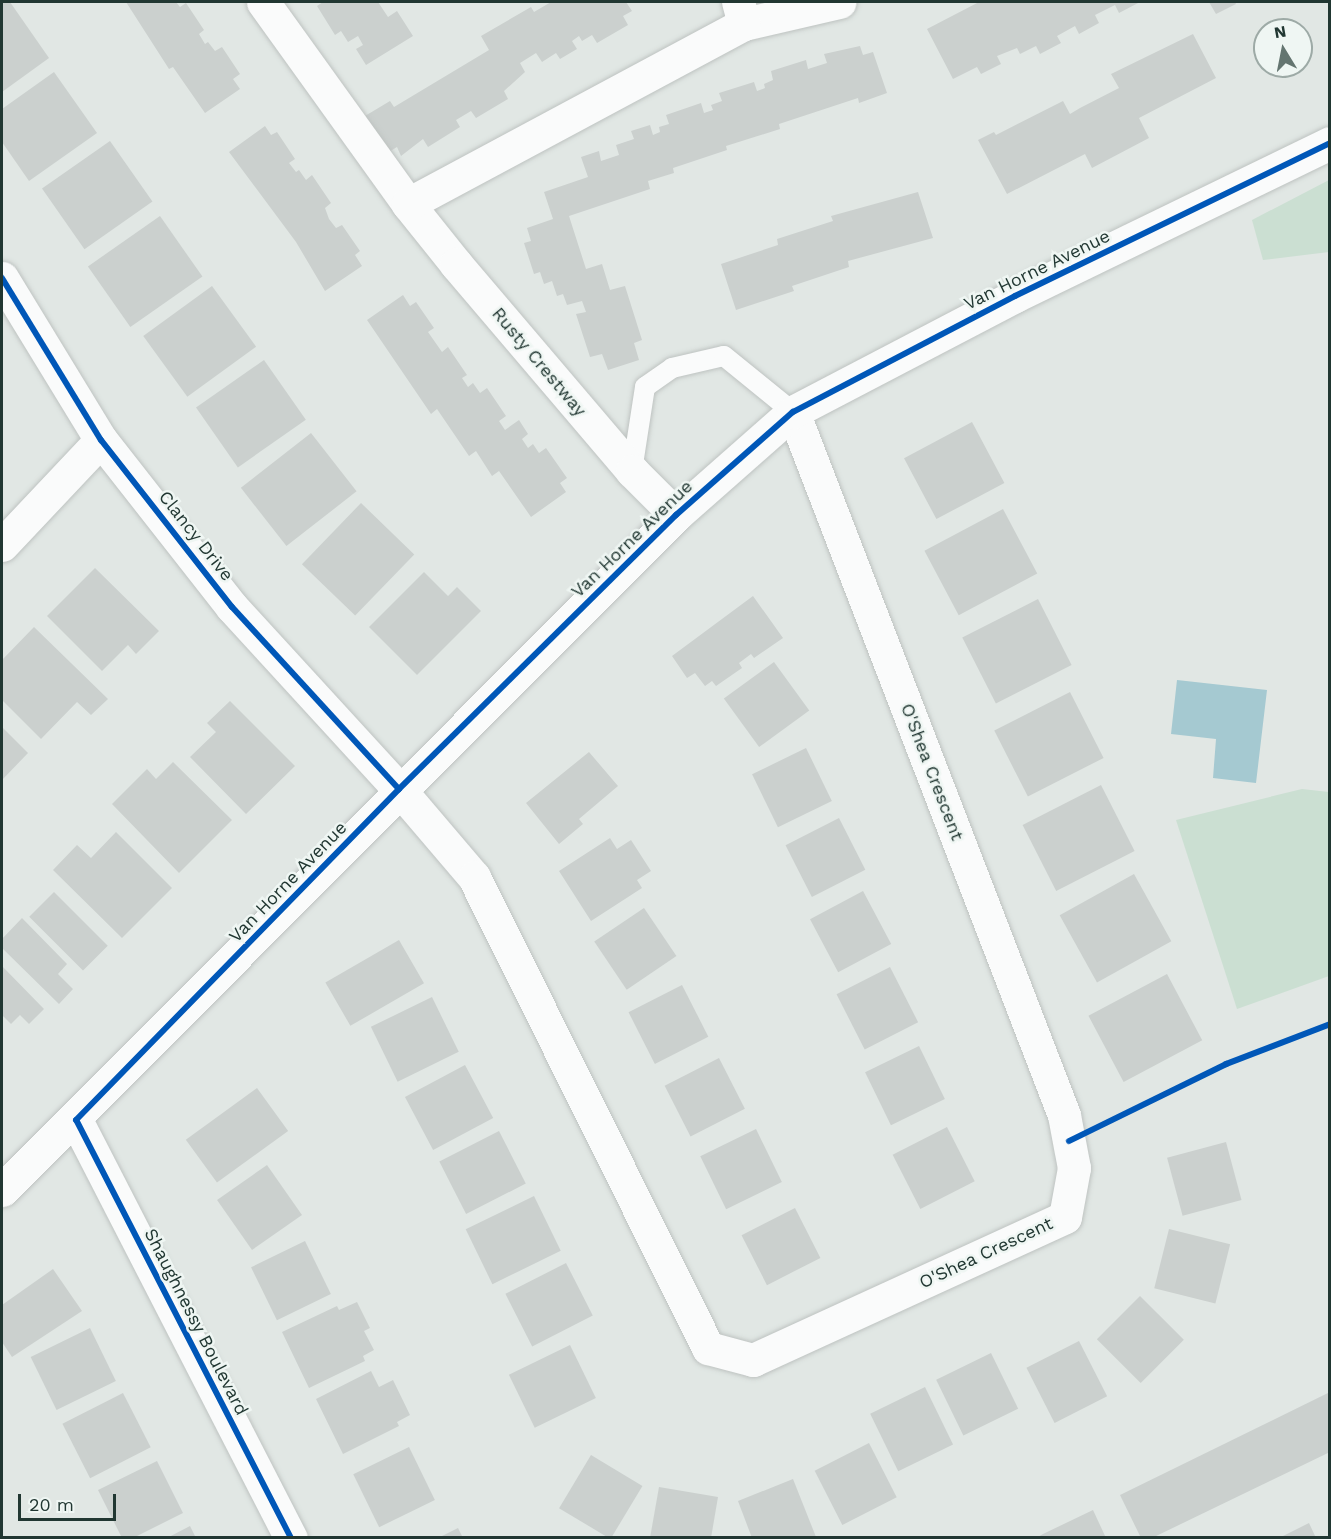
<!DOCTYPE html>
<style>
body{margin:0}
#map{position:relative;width:1331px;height:1539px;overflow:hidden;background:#e1e7e4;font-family:"Work Sans",sans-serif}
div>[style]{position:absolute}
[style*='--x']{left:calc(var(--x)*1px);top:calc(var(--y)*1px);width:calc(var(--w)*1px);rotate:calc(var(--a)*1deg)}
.green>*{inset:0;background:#cbdfd2}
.water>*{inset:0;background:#a5c9d1}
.building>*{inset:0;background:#cbd0ce;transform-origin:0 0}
.roads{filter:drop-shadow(0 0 2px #bec3c1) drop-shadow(0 0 2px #bec3c1)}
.lane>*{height:20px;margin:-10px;padding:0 10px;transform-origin:10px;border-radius:10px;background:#fafbfb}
.street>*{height:33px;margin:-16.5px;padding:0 16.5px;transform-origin:16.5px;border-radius:16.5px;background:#fafbfb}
.secondary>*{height:33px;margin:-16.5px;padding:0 16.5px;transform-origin:16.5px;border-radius:16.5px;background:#fafbfb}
.cycleway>*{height:6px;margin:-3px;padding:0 3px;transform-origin:3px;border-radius:3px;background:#0057b8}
span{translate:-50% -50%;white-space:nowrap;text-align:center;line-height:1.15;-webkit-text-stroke:5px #eff6f3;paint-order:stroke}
.street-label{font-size:18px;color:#213732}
.frame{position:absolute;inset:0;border:3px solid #213732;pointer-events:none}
.north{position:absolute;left:1253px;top:18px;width:60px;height:60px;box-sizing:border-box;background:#eff6f3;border:2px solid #9daaa6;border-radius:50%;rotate:350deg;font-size:16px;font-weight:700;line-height:24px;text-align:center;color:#213732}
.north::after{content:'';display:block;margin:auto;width:21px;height:27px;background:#647570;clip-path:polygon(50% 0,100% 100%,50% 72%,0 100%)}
.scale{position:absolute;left:18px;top:1494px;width:98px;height:27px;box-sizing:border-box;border:3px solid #213732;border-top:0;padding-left:8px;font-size:18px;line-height:21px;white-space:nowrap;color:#213732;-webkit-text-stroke:4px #eff6f3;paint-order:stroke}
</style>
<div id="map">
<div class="green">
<i style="clip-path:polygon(1329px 180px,1329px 252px,1263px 260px,1252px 220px)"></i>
<i style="clip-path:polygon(1302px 789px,1329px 792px,1329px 976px,1237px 1009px,1176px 820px)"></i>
</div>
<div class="water">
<i style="clip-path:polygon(1177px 680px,1267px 690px,1256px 783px,1213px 778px,1216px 739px,1171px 734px)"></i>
</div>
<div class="building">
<i style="clip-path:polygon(2px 2px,10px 2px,49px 58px,2px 92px)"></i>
<i style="clip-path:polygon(126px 2px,176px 2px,180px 7px,186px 3px,204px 30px,199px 34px,205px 44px,208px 42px,215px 51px,222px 47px,240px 74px,233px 79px,240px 89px,205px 113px,173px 67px,169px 69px)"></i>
<i style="clip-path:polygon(323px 2px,378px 2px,388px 17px,397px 11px,413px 36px,366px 65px,356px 49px,363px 45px,358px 36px,348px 42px,341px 31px,335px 35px,317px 6px)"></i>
<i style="clip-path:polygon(551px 2px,626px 2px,632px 11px,623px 16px,628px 25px,597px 43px,592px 35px,582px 41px,579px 36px,572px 41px,577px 49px,560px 59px,556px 53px,542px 62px,536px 53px,520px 63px,525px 72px,504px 91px,508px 99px,476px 118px,471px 111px,456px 120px,460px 127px,428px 147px,423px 139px,401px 156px,397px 147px,387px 153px,365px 116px,390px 101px,394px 107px,489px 50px,481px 36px,531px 7px,534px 12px)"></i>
<i style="clip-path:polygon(979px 2px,1140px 2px,1119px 13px,1115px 5px,1095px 15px,1099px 23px,1079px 34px,1075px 26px,1057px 36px,1061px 43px,1040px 54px,1036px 46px,1020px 54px,1017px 48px,997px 56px,1001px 64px,981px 74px,977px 67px,953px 79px,927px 29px)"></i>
<i style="clip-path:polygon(1209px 2px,1235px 2px,1236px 4px,1216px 14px)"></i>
<i style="clip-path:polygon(1193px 34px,1216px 78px,1139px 118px,1149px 138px,1092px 168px,1085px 154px,1007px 194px,978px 140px,994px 132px,996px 135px,1063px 101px,1070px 114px,1080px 108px,1119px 88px,1111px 74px)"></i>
<i style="clip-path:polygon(860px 46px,863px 55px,873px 52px,887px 93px,859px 103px,858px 98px,779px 124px,780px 129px,726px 146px,727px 150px,673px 168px,674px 173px,648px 181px,650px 189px,569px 216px,586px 269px,602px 264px,610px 290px,625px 286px,642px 340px,634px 343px,639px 360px,608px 370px,602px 354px,590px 357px,576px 314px,586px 312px,582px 301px,567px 305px,563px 294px,557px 296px,552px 281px,544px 284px,540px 272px,534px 274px,524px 243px,531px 241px,527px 228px,553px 219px,544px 192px,588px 177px,581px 157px,599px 151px,601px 161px,619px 155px,616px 145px,634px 139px,631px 131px,650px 125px,653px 135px,660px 132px,659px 127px,669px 124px,666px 115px,701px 103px,704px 113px,713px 110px,711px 105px,722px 101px,719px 93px,754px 82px,757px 91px,765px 88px,764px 84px,773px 80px,771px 71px,806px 60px,808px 69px,827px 63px,824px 54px)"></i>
<i style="clip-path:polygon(54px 72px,97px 133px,29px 181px,2px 142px,2px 109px)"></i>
<i style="clip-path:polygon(265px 126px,271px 135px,277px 132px,295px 159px,289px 163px,296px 172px,299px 170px,306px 180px,312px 175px,331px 203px,325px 208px,329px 219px,336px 228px,342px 225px,360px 251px,355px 255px,362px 266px,325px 291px,296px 242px,229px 152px)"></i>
<i style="left:110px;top:141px;width:74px;height:83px;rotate:55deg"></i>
<i style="clip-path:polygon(918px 192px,933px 238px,848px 261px,849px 267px,792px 286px,794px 291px,736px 310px,721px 264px,778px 245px,777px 239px,833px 221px,831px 216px)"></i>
<i style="left:160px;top:216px;width:74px;height:88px;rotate:55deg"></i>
<i style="left:212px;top:286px;width:75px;height:85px;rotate:54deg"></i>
<i style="clip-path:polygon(403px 295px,410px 306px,416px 302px,434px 328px,428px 332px,442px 352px,448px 347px,467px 375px,462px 378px,468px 387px,473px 383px,480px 393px,487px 388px,506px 416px,499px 421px,505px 430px,519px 420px,528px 434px,522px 439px,528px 448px,533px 444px,539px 453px,546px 448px,567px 478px,560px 483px,566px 492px,531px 517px,499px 471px,492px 476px,476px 451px,469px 456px,437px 409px,431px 414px,367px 320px)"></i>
<i style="left:264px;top:360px;width:73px;height:83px;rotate:55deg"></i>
<i style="left:972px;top:422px;width:69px;height:77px;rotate:62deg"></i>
<i style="left:311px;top:433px;width:74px;height:89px;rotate:52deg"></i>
<i style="left:361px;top:503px;width:74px;height:85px;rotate:44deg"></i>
<i style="left:1003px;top:509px;width:73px;height:89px;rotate:62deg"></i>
<i style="clip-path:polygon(95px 568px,159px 631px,136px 654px,128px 645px,102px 671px,47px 616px)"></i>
<i style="clip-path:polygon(424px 572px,448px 596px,457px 587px,481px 611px,417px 675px,369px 627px)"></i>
<i style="clip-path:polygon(753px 596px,783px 638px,754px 658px,751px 654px,739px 663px,742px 668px,716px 686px,712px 681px,705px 686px,695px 673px,687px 678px,672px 656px)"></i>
<i style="left:1038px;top:599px;width:74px;height:85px;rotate:63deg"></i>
<i style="clip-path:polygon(34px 627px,108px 699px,91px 715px,77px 702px,41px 739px,2px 700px,2px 660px)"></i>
<i style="left:774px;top:662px;width:60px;height:62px;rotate:54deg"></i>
<i style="left:1070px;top:692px;width:74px;height:85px;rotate:63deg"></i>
<i style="clip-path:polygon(230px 701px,295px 766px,246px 814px,190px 757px,216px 732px,207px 723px)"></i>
<i style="clip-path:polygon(2px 727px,28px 753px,2px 780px)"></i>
<i style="left:806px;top:748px;width:59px;height:60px;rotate:64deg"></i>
<i style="clip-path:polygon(589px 752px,618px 786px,579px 819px,583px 824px,559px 844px,526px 803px)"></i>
<i style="clip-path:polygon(173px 762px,232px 820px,179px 873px,112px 804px,147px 769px,156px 779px)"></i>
<i style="left:1101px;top:785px;width:74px;height:88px;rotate:63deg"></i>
<i style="left:839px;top:818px;width:58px;height:60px;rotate:63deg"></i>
<i style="clip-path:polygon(116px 832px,172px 888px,122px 938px,53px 870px,77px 845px,91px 858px)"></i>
<i style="clip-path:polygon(610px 838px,617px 849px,631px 840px,651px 871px,637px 880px,642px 888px,591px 921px,559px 871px)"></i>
<i style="left:1134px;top:874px;width:77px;height:85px;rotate:61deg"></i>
<i style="left:863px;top:891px;width:60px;height:60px;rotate:62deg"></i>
<i style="left:54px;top:892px;width:76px;height:35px;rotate:45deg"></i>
<i style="left:644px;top:908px;width:58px;height:60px;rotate:56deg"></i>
<i style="clip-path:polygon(22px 918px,67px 964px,58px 974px,73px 989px,59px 1004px,2px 948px,2px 939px)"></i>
<i style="left:399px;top:940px;width:50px;height:85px;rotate:60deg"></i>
<i style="clip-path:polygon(2px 966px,44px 1009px,29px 1024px,20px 1015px,11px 1024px,2px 1015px)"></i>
<i style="left:890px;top:967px;width:62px;height:60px;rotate:63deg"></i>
<i style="left:1167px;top:974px;width:75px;height:89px;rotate:62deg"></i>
<i style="left:682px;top:985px;width:58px;height:60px;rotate:63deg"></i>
<i style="left:432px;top:997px;width:61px;height:68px;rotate:64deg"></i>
<i style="left:919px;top:1046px;width:59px;height:60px;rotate:64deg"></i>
<i style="left:719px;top:1058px;width:57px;height:61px;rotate:63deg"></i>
<i style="left:465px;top:1065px;width:60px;height:68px;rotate:62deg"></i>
<i style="left:257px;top:1088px;width:53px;height:88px;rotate:54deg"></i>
<i style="left:947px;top:1127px;width:61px;height:61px;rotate:63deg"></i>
<i style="left:756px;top:1129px;width:59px;height:62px;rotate:64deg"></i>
<i style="left:499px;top:1131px;width:59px;height:67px;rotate:63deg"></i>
<i style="left:1226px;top:1142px;width:60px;height:61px;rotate:75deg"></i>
<i style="left:267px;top:1165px;width:61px;height:61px;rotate:55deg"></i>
<i style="left:534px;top:1196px;width:61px;height:76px;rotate:64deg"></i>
<i style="left:795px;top:1208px;width:56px;height:60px;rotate:63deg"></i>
<i style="left:1169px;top:1229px;width:63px;height:61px;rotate:14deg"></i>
<i style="left:305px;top:1241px;width:59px;height:60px;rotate:64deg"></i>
<i style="left:566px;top:1263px;width:59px;height:68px;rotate:63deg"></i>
<i style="clip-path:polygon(53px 1269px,82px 1311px,12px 1357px,2px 1342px,2px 1305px)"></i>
<i style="left:1140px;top:1296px;width:62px;height:61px;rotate:45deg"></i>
<i style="clip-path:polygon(357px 1302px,370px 1328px,364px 1331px,374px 1350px,363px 1356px,365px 1361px,309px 1388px,282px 1332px,337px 1306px,339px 1310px)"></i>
<i style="left:90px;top:1328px;width:59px;height:66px;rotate:64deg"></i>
<i style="left:1079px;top:1341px;width:62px;height:59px;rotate:63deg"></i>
<i style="left:570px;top:1345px;width:59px;height:68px;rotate:64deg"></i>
<i style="left:991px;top:1353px;width:62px;height:61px;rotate:64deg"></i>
<i style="clip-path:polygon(371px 1371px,379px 1387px,393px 1380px,410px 1415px,397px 1422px,399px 1426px,343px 1454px,316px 1399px)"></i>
<i style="left:925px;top:1387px;width:64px;height:61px;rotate:64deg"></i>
<i style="clip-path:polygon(1330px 1392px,1330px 1452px,1152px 1538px,1141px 1538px,1120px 1495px)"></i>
<i style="left:123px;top:1393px;width:61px;height:68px;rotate:63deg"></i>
<i style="left:869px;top:1443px;width:61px;height:61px;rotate:63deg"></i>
<i style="left:409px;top:1447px;width:59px;height:62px;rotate:64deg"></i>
<i style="left:591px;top:1455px;width:60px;height:62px;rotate:31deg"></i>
<i style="clip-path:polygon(157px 1461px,183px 1513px,133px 1538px,122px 1538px,98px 1490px)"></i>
<i style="clip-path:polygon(793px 1479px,816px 1537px,752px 1538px,738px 1501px)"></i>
<i style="clip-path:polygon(659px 1487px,718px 1497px,711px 1538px,650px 1538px)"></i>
<i style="clip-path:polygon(1093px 1510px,1106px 1538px,1036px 1538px,1043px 1534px)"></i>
<i style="clip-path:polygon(1309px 1523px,1316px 1538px,1279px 1538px)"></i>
<i style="clip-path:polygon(190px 1526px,196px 1538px,167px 1538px)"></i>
<i style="clip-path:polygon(458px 1528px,463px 1538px,438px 1538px)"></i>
</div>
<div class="roads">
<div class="lane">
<i style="--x:632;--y:471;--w:85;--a:-81.2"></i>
<i style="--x:645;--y:387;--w:33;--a:-35"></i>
<i style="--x:672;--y:368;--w:53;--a:-13"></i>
<i style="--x:724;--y:356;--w:89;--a:39.1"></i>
</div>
<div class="street">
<i style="--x:263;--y:2;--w:249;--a:54.3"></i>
<i style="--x:408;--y:204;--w:77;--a:51.3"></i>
<i style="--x:456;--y:264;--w:272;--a:49.6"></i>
<i style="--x:632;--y:471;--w:62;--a:45"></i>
<i style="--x:744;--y:24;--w:98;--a:-13"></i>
<i style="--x:408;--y:204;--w:381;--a:-28.2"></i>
<i style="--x:744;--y:24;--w:23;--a:-105"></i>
<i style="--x:2;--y:278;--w:190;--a:58.6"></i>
<i style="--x:101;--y:440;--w:212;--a:51.9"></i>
<i style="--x:232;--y:607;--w:247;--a:47.5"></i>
<i style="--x:399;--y:789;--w:116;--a:49.6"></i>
<i style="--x:474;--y:877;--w:526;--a:63.58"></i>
<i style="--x:708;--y:1348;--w:47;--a:14.9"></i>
<i style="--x:753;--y:1360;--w:343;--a:-24.6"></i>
<i style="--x:1065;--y:1217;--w:50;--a:-79.6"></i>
<i style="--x:1074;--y:1168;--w:54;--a:-100.7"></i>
<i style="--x:1064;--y:1115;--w:753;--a:-111.08"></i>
<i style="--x:2;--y:545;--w:144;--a:-46.7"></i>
</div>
<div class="secondary">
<i style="--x:76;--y:1120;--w:470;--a:62.8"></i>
<i style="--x:2;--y:1190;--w:954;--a:-45.04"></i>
<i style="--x:676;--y:515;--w:156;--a:-41.4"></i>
<i style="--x:793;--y:412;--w:250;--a:-27.6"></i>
<i style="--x:1015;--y:296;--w:350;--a:-25.9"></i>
</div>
</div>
<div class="cycleway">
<i style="--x:2;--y:278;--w:190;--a:58.6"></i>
<i style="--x:101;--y:440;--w:212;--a:51.9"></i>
<i style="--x:232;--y:607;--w:247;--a:47.5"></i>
<i style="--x:1069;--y:1141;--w:175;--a:-26.1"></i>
<i style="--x:1226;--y:1064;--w:111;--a:-21"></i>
<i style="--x:291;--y:1538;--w:470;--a:-117.2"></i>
<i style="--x:76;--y:1120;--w:462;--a:-45.7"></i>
<i style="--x:399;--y:789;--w:390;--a:-44.7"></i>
<i style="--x:676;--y:515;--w:156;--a:-41.4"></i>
<i style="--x:793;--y:412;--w:250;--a:-27.6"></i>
<i style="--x:1015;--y:296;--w:350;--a:-25.9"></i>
</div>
<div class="street-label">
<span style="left:1037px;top:270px;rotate:-26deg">Van Horne Avenue</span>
<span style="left:539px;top:362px;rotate:50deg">Rusty Crestway</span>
<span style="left:196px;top:536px;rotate:52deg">Clancy Drive</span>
<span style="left:632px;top:539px;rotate:-44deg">Van Horne Avenue</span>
<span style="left:932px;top:772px;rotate:69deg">O'Shea Crescent</span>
<span style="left:288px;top:882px;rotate:-46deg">Van Horne Avenue</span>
<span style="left:986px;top:1253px;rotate:-25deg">O'Shea Crescent</span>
<span style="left:196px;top:1322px;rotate:63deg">Shaughnessy Boulevard</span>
</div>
<div class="frame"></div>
<div class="north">N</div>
<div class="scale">20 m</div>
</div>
